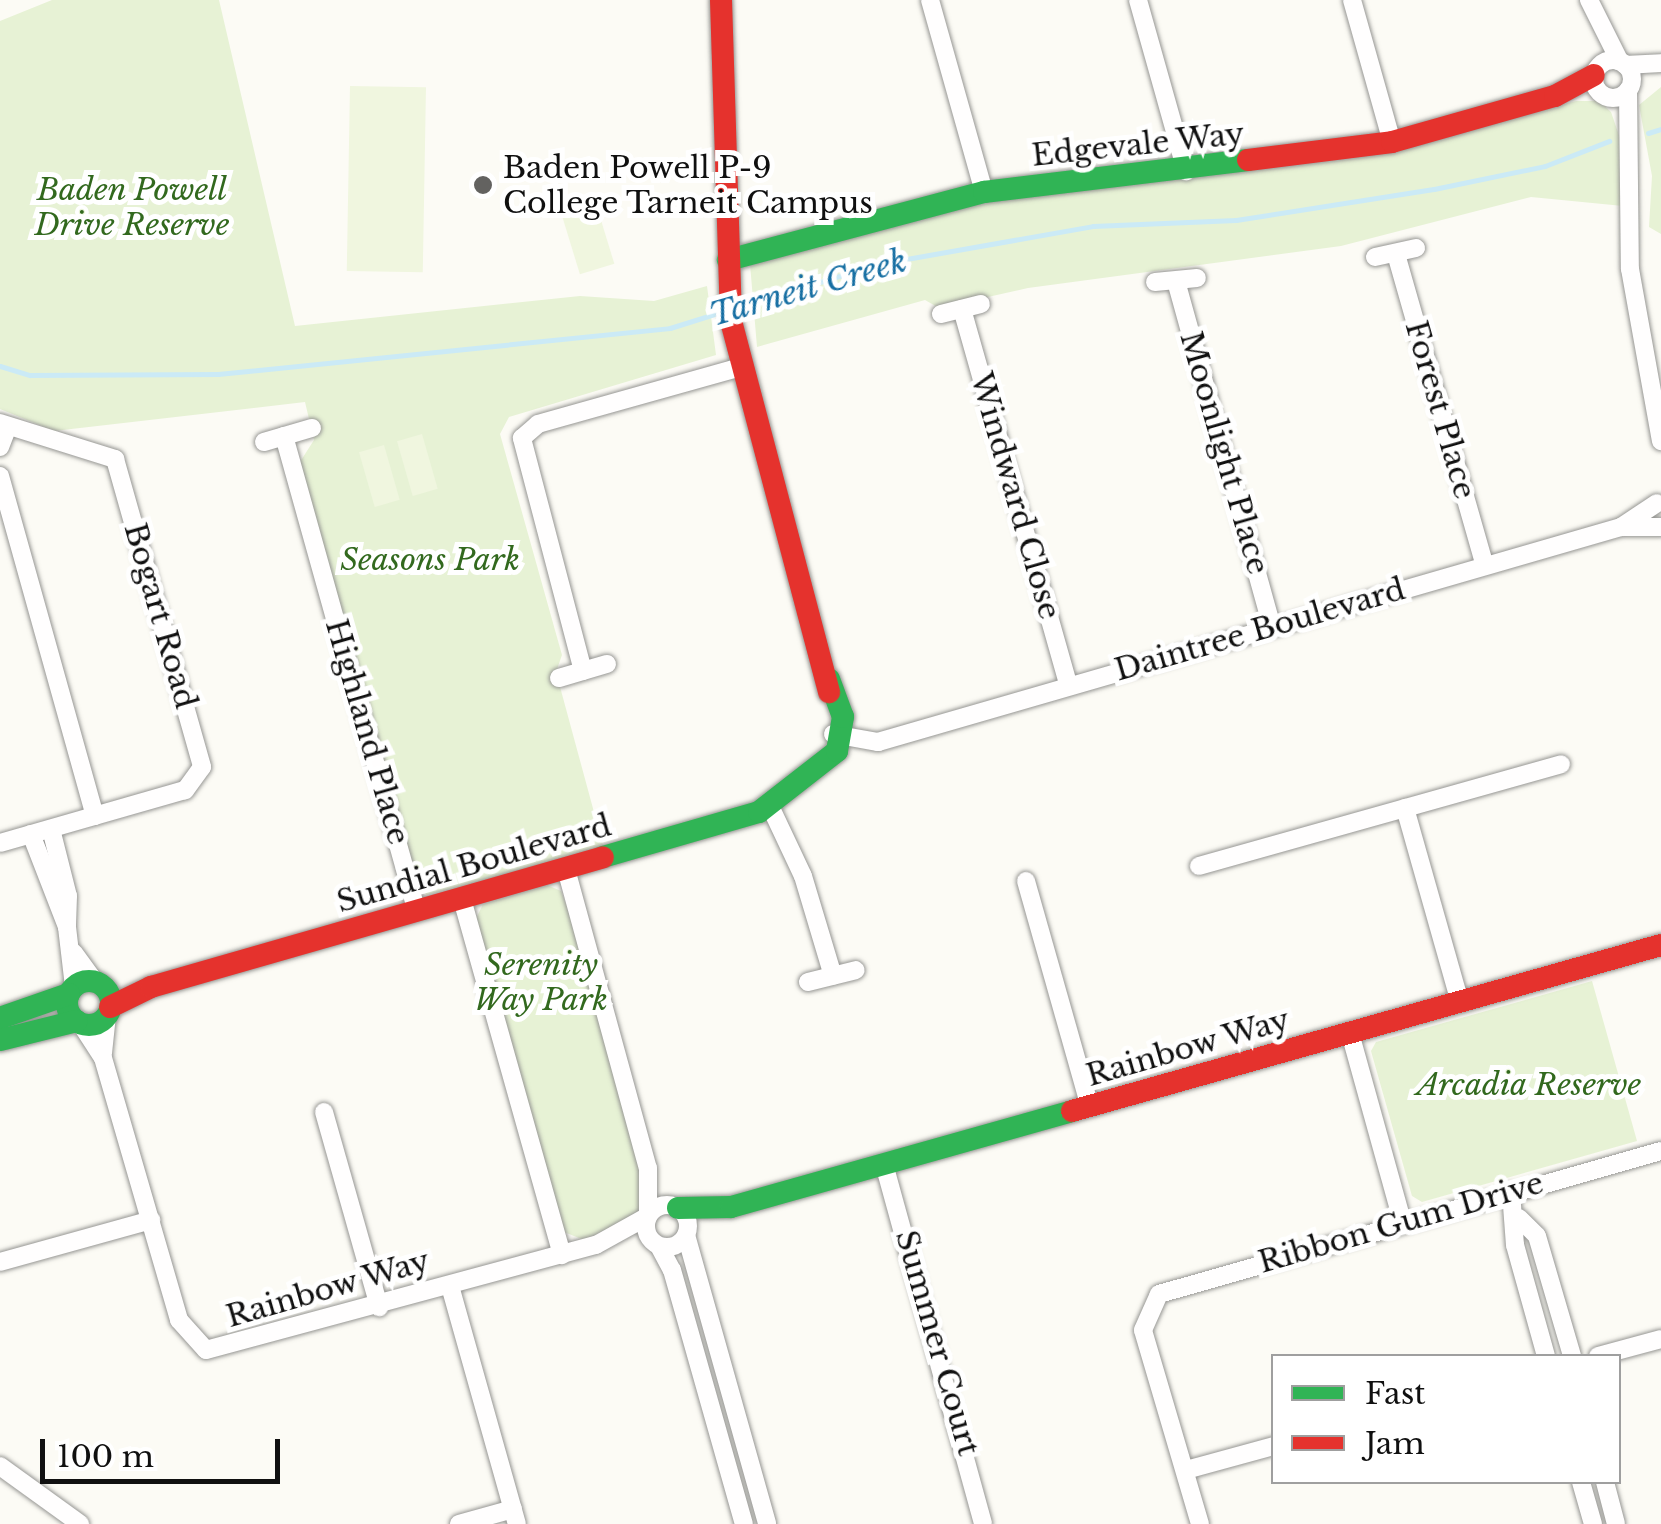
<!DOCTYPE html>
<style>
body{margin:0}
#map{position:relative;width:1661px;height:1524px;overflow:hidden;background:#fcfbf5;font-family:"Libre Baskerville",serif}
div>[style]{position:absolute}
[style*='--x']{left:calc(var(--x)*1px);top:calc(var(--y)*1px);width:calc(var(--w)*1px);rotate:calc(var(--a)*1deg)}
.green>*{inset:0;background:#e7f2d5}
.pitch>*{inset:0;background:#f0f6df;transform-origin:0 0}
.stream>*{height:5px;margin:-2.5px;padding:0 2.5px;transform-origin:2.5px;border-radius:2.5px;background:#cbeaf6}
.roads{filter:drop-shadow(0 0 2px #969693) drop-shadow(0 0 2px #969693)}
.street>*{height:18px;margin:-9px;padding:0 9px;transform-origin:9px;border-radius:9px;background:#fffefe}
.street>.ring{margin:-9px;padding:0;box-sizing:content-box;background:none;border:18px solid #fffefe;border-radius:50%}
.fast>*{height:22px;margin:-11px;padding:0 11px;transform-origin:11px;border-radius:11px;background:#30b455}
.fast>.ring{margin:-11px;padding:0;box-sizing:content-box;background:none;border:22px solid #30b455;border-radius:50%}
.jam>*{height:22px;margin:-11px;padding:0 11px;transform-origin:11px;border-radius:11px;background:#e5322d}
.dots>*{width:28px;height:28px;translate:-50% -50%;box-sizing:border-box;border:5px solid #fff;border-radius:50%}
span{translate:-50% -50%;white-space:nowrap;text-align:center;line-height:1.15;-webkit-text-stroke:10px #fff;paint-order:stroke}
.street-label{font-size:30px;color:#101010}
.poi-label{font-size:30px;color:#101010}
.left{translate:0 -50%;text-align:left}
.park-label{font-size:30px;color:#32691e;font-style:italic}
.water-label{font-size:32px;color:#176fa3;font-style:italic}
.legend{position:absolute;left:1271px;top:1354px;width:350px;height:130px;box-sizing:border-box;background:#fff;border:2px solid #9f9f9f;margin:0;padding:12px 18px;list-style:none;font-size:30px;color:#101010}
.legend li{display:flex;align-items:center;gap:20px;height:50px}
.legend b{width:50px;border:2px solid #9f9f9f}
.scale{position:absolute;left:40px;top:1439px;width:240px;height:45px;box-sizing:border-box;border:5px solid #101010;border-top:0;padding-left:12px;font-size:30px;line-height:35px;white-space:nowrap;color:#101010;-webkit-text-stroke:8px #fff;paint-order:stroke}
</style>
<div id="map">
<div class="green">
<i style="clip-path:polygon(52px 0,219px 0,295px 326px,580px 296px,654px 301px,707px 286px,716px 355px,509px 417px,500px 434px,562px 655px,556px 672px,604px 849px,427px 895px,417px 886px,298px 465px,314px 440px,305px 402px,54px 431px,0 409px,0 21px)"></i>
<i style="clip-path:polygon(1661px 87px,1661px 234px,1649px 227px,1652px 176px,1639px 105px)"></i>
<i style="clip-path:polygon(1576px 101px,1599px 101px,1611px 112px,1622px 144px,1623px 206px,1531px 197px,1341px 246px,1028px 288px,939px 308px,925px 300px,757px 347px,750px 264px,1007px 197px,1351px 159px)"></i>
<i style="clip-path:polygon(547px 885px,561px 891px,568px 910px,643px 1176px,638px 1215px,584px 1240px,564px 1232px,476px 919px,483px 904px)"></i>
<i style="clip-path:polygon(1592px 981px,1637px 1141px,1422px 1202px,1412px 1196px,1371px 1051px,1376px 1042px)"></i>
</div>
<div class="pitch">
<i style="left:350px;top:86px;width:76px;height:185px;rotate:1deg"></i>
<i style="left:593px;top:194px;width:73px;height:36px;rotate:73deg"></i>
<i style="left:422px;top:434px;width:57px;height:26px;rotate:74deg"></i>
<i style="left:384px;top:445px;width:57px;height:26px;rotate:74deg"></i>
</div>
<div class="stream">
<i style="--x:1648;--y:133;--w:14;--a:-17"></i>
<i style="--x:736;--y:308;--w:149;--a:-17.2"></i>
<i style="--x:878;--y:264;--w:218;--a:-10"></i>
<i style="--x:1093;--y:226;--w:143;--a:-2.4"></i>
<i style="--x:1236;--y:220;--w:200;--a:-8.9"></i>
<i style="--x:1434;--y:189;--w:113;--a:-11.7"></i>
<i style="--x:1545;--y:166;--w:69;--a:-21.3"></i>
<i style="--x:0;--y:366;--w:31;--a:17"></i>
<i style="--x:30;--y:375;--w:188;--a:-0.3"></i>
<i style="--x:218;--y:374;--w:454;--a:-5.8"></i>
<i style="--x:670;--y:328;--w:53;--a:-17.4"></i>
</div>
<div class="roads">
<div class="street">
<i style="--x:930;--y:0;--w:199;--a:74.3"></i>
<i style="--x:1138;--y:0;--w:178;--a:74.3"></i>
<i style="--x:1352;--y:0;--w:148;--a:74.3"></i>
<i style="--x:1589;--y:0;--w:69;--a:63.4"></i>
<i class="ring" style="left:1594px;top:60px;width:20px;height:20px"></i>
<i style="--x:1625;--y:65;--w:36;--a:-3"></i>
<i style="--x:1628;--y:90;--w:179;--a:89.4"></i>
<i style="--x:1630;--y:269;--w:175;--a:79.8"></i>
<i style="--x:1396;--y:254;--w:324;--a:74.1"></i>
<i style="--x:1375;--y:257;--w:42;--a:-12.4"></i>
<i style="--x:1176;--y:281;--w:358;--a:74.5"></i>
<i style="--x:1155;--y:282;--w:42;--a:-5.4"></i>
<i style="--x:962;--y:309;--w:390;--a:74.2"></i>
<i style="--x:941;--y:314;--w:41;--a:-14"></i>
<i style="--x:0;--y:423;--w:121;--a:17.4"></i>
<i style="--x:115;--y:459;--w:320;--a:74.2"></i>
<i style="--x:202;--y:767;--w:29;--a:126"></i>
<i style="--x:185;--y:790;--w:192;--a:164"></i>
<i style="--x:284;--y:436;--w:494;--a:74.4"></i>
<i style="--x:264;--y:442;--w:50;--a:-16.3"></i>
<i style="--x:0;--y:447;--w:22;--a:-69"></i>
<i style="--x:0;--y:476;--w:353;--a:74.4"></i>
<i style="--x:1621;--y:527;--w:40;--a:0"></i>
<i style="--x:583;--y:671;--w:241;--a:-104.7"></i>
<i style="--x:522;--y:438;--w:21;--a:-41"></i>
<i style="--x:538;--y:424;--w:211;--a:-15.7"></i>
<i style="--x:559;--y:678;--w:50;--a:-16.3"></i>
<i style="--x:833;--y:734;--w:46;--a:10.1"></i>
<i style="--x:878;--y:742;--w:773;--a:-16.14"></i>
<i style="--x:1621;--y:527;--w:43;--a:-33.7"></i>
<i style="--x:770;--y:806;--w:77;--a:64.8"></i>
<i style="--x:803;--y:876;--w:104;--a:73.3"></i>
<i style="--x:1405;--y:808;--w:203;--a:74.2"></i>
<i style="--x:51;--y:829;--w:69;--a:75.8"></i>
<i style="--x:68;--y:896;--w:31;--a:92"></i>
<i style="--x:31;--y:834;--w:100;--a:68.8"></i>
<i style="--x:67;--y:927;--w:60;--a:83.3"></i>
<i style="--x:1199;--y:866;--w:376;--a:-15.7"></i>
<i style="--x:566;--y:869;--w:310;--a:74.7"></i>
<i style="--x:648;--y:1168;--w:47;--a:90"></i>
<i style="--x:1026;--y:881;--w:235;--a:74.2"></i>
<i style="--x:462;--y:899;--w:370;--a:74.3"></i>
<i style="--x:74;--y:953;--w:36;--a:54"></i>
<i style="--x:808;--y:982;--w:49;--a:-14"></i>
<i style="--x:81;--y:1024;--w:40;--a:57.1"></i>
<i style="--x:103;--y:1058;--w:273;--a:73.8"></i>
<i style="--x:179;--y:1320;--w:40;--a:48"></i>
<i style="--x:206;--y:1350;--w:404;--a:-15.1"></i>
<i style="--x:596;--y:1245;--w:60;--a:-29.1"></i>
<i style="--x:1350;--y:1033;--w:195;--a:74.5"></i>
<i style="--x:103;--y:1053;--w:38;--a:-84"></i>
<i style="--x:324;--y:1112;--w:203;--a:74.2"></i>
<i style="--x:884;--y:1164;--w:373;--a:74.6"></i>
<i style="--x:1511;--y:1192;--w:53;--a:85.7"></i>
<i style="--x:1515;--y:1245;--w:115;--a:74.4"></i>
<i class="ring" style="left:646px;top:1205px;width:24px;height:24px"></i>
<i style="--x:1519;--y:1218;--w:25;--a:45"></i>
<i style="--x:1537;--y:1236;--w:125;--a:73.7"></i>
<i style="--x:686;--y:1235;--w:300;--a:74.3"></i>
<i style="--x:659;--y:1246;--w:27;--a:62"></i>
<i style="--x:672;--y:1270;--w:264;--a:74.2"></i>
<i style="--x:0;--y:1262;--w:157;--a:-15.5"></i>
<i style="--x:450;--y:1286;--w:247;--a:74.3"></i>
<i style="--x:1598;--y:1356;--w:65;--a:-15.1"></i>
<i style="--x:0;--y:1466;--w:99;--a:35.9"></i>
<i style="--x:1186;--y:1470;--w:91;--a:-15.3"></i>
<i style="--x:1581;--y:1482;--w:44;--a:74.1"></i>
<i style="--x:1605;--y:1482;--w:43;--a:75.3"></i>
<i style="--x:459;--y:1524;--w:56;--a:-15.5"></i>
<i style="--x:1200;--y:1524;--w:202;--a:-106.4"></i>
<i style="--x:1143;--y:1330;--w:39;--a:-66"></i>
<i style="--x:1159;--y:1294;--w:522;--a:-15.9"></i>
</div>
<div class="fast">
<i style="--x:728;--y:260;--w:265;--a:-14.9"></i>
<i style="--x:984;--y:192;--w:266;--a:-6.9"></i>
<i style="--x:603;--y:857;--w:162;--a:-16.1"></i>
<i style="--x:759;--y:812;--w:99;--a:-38"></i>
<i style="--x:837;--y:751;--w:35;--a:-80"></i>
<i style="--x:843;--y:717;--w:40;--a:-110.2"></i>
<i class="ring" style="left:67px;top:981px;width:22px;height:22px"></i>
<i style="--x:0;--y:1018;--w:73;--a:-19.2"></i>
<i style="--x:0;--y:1040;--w:79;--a:-13.9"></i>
<i style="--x:678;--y:1208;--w:53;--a:-1.1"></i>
<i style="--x:731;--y:1207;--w:354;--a:-15.7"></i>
</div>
<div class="jam">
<i style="--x:721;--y:0;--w:321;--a:88.2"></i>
<i style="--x:731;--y:321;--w:384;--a:75.2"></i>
<i style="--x:1248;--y:160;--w:145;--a:-7.1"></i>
<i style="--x:1392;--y:142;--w:169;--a:-15.8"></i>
<i style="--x:1555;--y:96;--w:44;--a:-28.3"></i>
<i style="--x:110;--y:1007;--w:46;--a:-26"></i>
<i style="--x:151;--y:987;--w:470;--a:-16"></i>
<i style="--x:1072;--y:1111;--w:612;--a:-15.74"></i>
</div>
</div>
<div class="dots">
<i style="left:483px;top:185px;background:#636260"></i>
</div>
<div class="street-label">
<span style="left:1138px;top:145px;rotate:-6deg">Edgevale Way</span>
<span style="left:1440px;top:410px;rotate:74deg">Forest Place</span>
<span style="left:1224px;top:453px;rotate:74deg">Moonlight Place</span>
<span style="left:1015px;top:496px;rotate:74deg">Windward Close</span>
<span style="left:160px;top:616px;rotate:74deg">Bogart Road</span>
<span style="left:1260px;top:630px;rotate:-16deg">Daintree Boulevard</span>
<span style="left:367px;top:732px;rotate:74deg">Highland Place</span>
<span style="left:474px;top:864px;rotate:-16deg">Sundial Boulevard</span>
<span style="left:1188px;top:1048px;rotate:-16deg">Rainbow Way</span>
<span style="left:1401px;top:1223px;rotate:-16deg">Ribbon Gum Drive</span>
<span style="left:328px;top:1289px;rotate:-16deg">Rainbow Way</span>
<span style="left:937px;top:1343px;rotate:74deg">Summer Court</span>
</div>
<div class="poi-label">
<span class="left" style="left:503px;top:185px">Baden Powell P-9<br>College Tarneit Campus</span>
</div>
<div class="park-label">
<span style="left:132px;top:207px">Baden Powell<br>Drive Reserve</span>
<span style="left:430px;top:560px">Seasons Park</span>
<span style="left:541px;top:982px">Serenity<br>Way Park</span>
<span style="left:1529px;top:1085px">Arcadia Reserve</span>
</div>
<div class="water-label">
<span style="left:808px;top:288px;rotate:-16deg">Tarneit Creek</span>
</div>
<ul class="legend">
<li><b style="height:12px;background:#30b455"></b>Fast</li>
<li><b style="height:12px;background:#e5322d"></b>Jam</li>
</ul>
<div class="scale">100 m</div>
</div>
